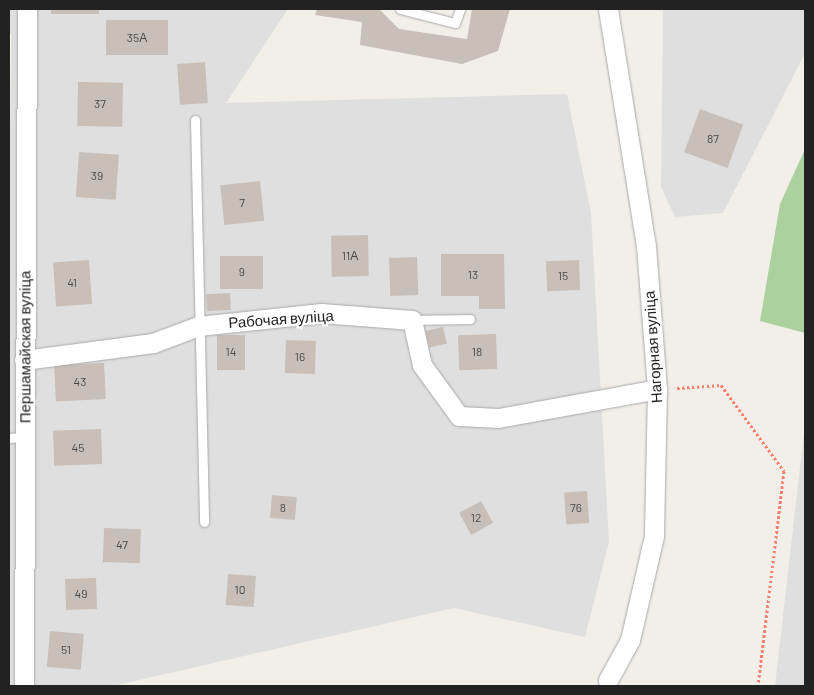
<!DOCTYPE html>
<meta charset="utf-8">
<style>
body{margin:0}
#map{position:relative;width:814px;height:695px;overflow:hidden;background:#f2efe9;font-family:Barlow,sans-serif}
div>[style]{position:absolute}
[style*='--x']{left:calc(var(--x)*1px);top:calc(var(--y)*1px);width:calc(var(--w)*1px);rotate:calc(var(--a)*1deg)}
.residential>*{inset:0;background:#e0dfdf}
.education>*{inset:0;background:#ffffe5}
.forest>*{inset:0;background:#add19e}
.building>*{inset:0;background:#c7bfb8;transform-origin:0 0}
.path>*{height:3px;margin-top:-1.5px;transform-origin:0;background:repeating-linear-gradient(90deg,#fa8072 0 2.5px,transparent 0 5px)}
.roads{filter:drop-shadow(0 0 1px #a9a9a9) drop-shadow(0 0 1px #a9a9a9)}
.service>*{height:9px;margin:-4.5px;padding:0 4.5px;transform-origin:4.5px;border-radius:4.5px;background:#fff}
.minor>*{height:19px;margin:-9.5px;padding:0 9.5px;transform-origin:9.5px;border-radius:9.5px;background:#fff}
span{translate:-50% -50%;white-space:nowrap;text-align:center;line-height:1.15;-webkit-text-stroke:4.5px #fff;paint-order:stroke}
.number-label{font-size:12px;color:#4b4948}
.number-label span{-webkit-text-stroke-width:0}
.street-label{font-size:15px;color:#222}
.frame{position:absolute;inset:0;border:10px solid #222;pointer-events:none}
</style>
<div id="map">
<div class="residential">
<i style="clip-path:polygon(9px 9px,288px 9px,226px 103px,567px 94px,591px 213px,609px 542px,585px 637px,454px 608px,113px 686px,9px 686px)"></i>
<i style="clip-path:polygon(663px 9px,805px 9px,805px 53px,723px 213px,675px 217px,661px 187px)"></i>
<i style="clip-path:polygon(805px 423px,805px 686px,775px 686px)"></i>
</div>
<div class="education">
<i style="clip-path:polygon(9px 32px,11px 34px,9px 223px)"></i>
</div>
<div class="forest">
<i style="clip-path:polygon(805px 149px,805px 333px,760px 321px,780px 204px)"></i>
</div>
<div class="building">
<i style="left:51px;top:9px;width:48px;height:5px"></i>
<i style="clip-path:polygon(317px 9px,379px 9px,399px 29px,467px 39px,472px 9px,510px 9px,498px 51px,462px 64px,360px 45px,362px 22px,315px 15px)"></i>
<i style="left:106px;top:20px;width:62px;height:35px"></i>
<i style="left:205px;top:62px;width:41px;height:28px;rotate:86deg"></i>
<i style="left:78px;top:82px;width:45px;height:44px;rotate:1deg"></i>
<i style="left:700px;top:109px;width:46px;height:46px;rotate:20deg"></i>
<i style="left:79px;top:152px;width:40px;height:45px;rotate:4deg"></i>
<i style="left:260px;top:181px;width:40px;height:40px;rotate:84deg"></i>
<i style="left:368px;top:235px;width:41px;height:37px;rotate:89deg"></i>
<i style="clip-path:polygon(441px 254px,504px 254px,505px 309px,479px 309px,479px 296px,441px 296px)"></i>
<i style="left:220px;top:256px;width:43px;height:33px"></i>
<i style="left:417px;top:257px;width:38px;height:28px;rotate:88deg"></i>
<i style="left:89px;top:260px;width:44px;height:36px;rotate:86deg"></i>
<i style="left:579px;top:260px;width:30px;height:33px;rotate:88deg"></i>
<i style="left:230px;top:293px;width:17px;height:24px;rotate:87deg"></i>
<i style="left:443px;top:327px;width:17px;height:18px;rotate:77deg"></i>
<i style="left:496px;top:334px;width:35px;height:38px;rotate:88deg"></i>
<i style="left:217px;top:335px;width:28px;height:35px"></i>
<i style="left:286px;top:340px;width:30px;height:33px;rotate:2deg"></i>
<i style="left:104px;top:363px;width:36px;height:50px;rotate:87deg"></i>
<i style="left:101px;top:429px;width:35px;height:48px;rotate:88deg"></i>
<i style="left:587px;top:491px;width:32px;height:23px;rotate:86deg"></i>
<i style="left:272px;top:495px;width:25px;height:23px;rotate:5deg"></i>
<i style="left:481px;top:501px;width:25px;height:25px;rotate:61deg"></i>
<i style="left:104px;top:528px;width:37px;height:34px;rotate:2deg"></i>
<i style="left:228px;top:574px;width:28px;height:31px;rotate:4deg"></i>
<i style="left:96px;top:578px;width:31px;height:31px;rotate:88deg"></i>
<i style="left:50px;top:631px;width:34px;height:36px;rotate:5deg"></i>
</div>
<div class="path">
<i style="--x:677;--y:388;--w:44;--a:-3.9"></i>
<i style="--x:721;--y:385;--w:107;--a:53.8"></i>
<i style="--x:784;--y:471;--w:217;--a:96.9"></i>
</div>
<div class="roads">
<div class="service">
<i style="--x:400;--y:9;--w:57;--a:14.3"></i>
<i style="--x:455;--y:23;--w:15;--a:-70"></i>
<i style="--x:195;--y:120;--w:402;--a:88.7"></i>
<i style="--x:412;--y:320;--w:58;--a:-1"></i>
<i style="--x:9;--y:438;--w:15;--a:-4"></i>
</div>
<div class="minor">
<i style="--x:608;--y:9;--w:240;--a:80.9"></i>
<i style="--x:646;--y:246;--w:143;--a:85.6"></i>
<i style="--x:657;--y:389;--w:147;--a:91.2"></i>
<i style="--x:654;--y:536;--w:107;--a:103"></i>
<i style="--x:630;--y:640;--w:46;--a:118.8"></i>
<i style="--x:24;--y:360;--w:130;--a:-7.5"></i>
<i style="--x:153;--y:343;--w:48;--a:-20.7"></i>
<i style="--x:198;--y:326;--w:124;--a:-6"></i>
<i style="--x:321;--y:313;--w:91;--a:4.4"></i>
<i style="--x:412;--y:320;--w:46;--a:77.5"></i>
<i style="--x:422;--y:365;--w:63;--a:54"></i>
<i style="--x:459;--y:416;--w:39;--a:3"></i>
<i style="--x:498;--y:418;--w:162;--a:-10.3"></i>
<i style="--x:24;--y:686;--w:677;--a:-89.75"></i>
</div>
</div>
<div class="number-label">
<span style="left:137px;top:38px">35А</span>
<span style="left:100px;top:104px">37</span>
<span style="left:713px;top:139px">87</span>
<span style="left:97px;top:176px">39</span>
<span style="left:242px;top:203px">7</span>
<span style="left:350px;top:256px">11А</span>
<span style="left:242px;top:272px">9</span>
<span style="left:473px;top:275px">13</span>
<span style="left:563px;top:276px">15</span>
<span style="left:72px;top:283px">41</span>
<span style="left:231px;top:352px">14</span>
<span style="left:477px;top:352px">18</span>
<span style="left:300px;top:357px">16</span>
<span style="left:80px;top:382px">43</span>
<span style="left:78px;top:448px">45</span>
<span style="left:283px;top:508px">8</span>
<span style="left:576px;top:508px">76</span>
<span style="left:476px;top:518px">12</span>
<span style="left:122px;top:545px">47</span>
<span style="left:240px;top:590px">10</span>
<span style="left:81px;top:594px">49</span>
<span style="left:66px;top:650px">51</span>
</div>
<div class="street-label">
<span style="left:281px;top:319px;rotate:-4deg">Рабочая вуліца</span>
<span style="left:25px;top:347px;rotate:-90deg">Першамайская вуліца</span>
<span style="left:653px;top:347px;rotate:-94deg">Нагорная вуліца</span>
</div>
<div class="frame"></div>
</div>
